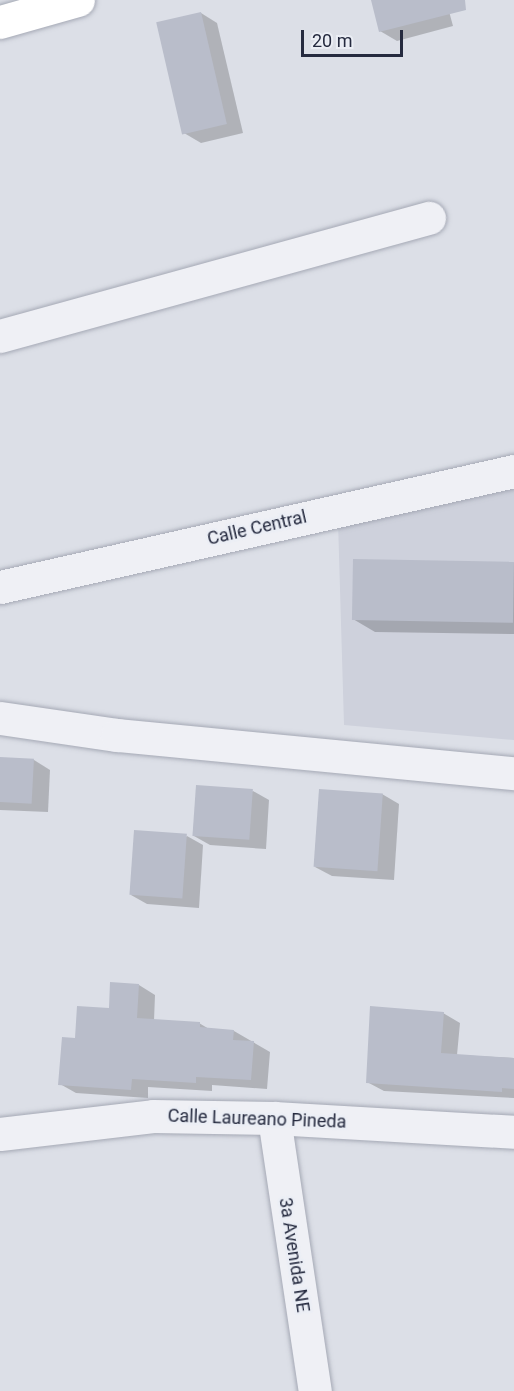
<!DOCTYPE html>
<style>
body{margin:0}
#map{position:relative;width:514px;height:1391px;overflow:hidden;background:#dcdfe7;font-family:Roboto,sans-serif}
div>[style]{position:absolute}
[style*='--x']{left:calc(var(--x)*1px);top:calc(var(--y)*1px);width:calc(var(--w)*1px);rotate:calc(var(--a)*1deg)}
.built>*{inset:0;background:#ced1dc}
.shadow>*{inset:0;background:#0003}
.building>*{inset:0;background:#b9bdca;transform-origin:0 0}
.roads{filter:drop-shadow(0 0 2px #a5a9b5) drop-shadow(0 0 2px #a5a9b5)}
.street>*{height:33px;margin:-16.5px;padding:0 16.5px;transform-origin:16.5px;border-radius:16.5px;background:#eff0f5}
.secondary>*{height:33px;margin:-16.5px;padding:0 16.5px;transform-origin:16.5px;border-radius:16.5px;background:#fff}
span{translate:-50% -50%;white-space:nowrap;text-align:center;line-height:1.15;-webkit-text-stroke:5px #ebeef5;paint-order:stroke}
.street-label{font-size:18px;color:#252a3f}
.scale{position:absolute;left:301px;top:30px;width:102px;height:27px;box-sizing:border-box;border:3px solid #252a3f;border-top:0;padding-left:8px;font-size:18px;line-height:21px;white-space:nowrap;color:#252a3f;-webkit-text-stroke:4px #ebeef5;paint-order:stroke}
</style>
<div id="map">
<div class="built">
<i style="clip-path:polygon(514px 483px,514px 740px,344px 725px,338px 521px)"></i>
</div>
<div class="shadow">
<i style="clip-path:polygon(372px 0,446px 0,453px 26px,397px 41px,380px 31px)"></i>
<i style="clip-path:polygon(201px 13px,217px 23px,243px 133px,201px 143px,184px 133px)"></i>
<i style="clip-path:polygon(514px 563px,514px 634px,375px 632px,353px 619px)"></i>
<i style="clip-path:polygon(0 759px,34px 760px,50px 770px,48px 812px,0 810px)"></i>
<i style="clip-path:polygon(253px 791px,269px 800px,266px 849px,210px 845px,194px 836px)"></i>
<i style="clip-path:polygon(382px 794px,399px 804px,394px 880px,332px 876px,315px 867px)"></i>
<i style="clip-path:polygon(187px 836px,203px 845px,199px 908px,147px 904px,131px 895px)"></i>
<i style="clip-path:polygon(139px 985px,155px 995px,154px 1021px,199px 1023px,209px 1029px,234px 1031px,270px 1052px,267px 1089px,212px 1085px,212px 1091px,148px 1087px,148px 1098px,76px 1093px,60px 1084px,76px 1040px)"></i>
<i style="clip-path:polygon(443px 1013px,460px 1023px,457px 1055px,514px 1058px,514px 1098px,384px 1091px,367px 1082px)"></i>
</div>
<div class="building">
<i style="clip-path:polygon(371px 0,465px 0,466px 10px,379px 32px)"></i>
<i style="left:201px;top:12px;width:115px;height:46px;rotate:77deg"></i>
<i style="left:353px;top:559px;width:161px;height:61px;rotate:1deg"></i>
<i style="left:0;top:757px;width:34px;height:45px;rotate:3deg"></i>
<i style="left:196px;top:785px;width:57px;height:51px;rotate:4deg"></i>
<i style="left:319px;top:789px;width:64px;height:78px;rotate:4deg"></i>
<i style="left:134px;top:830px;width:53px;height:65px;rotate:4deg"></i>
<i style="clip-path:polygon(110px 982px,139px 984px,137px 1018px,200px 1022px,200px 1027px,234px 1030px,233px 1040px,254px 1041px,251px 1080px,196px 1077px,196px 1083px,132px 1079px,131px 1090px,58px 1085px,62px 1037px,75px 1038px,77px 1006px,109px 1008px)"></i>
<i style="clip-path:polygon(370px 1006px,444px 1012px,441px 1053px,514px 1058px,514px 1089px,502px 1088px,502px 1092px,366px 1083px)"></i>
</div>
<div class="roads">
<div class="street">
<i style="--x:0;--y:336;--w:445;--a:-15.4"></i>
<i style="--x:0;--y:587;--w:527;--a:-12.72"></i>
<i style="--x:0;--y:718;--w:118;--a:8.3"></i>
<i style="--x:117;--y:735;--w:399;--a:5.5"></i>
<i style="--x:274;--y:1118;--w:276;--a:81.5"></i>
<i style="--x:0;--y:1134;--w:154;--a:-6.7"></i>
<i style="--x:153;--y:1116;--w:121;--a:0.9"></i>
<i style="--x:274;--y:1118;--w:240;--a:3.3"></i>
</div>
<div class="secondary">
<i style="--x:0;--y:22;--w:81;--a:-15.8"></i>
</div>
</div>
<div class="street-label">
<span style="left:257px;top:528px;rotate:-13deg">Calle Central</span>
<span style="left:257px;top:1119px;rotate:2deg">Calle Laureano Pineda</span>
<span style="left:294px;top:1255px;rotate:81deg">3a Avenida NE</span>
</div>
<div class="scale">20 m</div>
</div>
